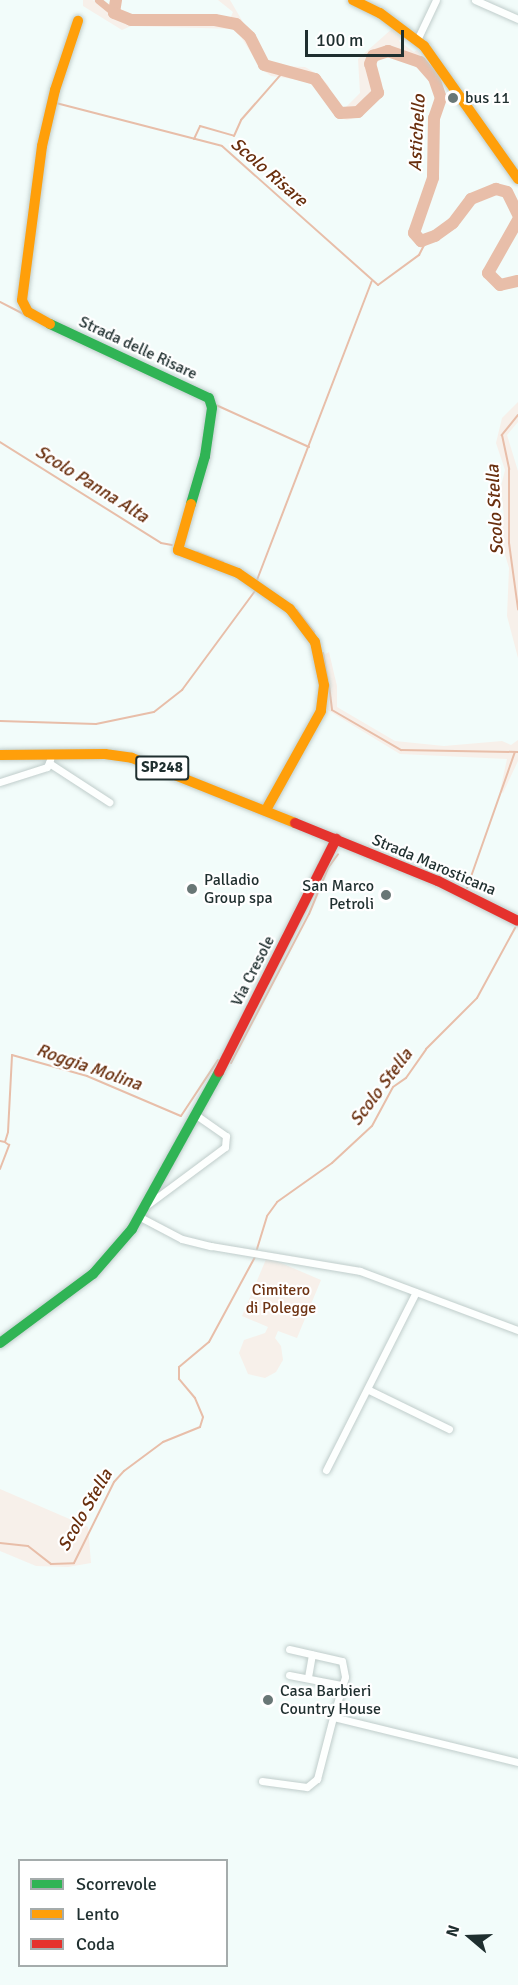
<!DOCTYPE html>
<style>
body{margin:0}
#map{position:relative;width:518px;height:1985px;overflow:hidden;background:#f2fcfa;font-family:Signika,sans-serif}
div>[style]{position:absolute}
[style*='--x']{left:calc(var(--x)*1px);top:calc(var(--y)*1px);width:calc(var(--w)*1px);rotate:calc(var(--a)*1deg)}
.green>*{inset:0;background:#f7f0ea}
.stream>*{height:2px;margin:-1px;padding:0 1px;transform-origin:1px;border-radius:1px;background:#e8bea9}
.canal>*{height:7px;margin:-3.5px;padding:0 3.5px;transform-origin:3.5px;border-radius:3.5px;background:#e8bea9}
.river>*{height:12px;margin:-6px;padding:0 6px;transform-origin:6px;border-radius:6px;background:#e8bea9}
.roads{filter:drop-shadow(0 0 2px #c0cdcb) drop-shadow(0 0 2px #c0cdcb)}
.street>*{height:7px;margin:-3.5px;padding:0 3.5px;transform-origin:3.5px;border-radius:3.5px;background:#fdfffe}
.fast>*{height:10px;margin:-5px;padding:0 5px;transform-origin:5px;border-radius:5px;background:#30b455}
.slow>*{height:10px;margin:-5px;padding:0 5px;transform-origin:5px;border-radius:5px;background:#ff9f0a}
.jam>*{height:10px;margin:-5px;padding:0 5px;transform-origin:5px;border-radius:5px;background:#e5322d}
.dots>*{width:16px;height:16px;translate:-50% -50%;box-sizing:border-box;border:3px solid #fff;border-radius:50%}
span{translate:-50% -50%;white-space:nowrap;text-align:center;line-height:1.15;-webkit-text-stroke:4.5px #fff;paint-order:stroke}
.shield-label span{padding:2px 4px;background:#fff;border:2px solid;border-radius:4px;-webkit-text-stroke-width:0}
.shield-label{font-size:15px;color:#1f2f2f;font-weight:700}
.poi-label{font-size:16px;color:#1f2f2f}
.left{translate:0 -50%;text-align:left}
.right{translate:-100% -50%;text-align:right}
.street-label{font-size:16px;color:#1f2f2f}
.park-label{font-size:16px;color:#6e3414}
.water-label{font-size:18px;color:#692f0e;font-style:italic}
.legend{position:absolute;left:18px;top:1859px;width:210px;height:108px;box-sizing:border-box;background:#fff;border:2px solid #a5acac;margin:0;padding:8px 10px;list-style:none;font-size:18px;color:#1f2f2f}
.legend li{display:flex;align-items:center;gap:12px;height:30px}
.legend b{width:30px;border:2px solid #a5acac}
.north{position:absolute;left:440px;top:1907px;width:60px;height:60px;-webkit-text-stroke:4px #fff;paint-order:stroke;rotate:289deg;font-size:16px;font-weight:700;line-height:24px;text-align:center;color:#1f2f2f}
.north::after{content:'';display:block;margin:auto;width:21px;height:27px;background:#1f2f2f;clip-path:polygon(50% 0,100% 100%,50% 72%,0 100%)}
.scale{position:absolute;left:305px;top:30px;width:99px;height:27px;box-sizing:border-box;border:3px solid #1f2f2f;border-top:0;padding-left:8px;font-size:18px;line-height:21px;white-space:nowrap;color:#1f2f2f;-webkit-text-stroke:4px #fff;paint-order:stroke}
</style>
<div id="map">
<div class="green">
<i style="clip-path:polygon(83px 0,93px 0,114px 16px,117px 9px,123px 15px,136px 17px,230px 19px,233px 12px,218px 0,230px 0,264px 58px,283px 66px,305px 67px,319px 75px,328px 85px,337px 107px,343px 110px,360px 93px,358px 59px,394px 27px,404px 35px,399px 41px,414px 52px,417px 50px,429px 65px,443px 95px,435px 104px,436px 89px,420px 67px,391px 56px,381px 58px,376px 63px,382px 83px,379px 98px,358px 117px,347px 120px,337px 117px,328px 107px,320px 88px,301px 80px,271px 76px,261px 69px,236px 29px,131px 26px,122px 30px,83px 6px)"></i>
<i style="clip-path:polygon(518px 402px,518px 422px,507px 435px,518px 471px,518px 658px,507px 616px,509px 568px,499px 535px,504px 518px,501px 486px,505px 470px,496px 443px,502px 418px)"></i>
<i style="clip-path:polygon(329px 652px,337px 686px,337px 707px,395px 741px,444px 746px,502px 741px,511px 745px,518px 740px,518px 761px,503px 793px,500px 791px,507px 759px,400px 754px,326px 709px,322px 656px)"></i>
<i style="clip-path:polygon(267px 1257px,321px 1280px,297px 1338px,278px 1331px,275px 1338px,281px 1346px,283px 1360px,276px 1372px,265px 1378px,248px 1374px,239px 1353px,244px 1340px,265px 1333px,268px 1327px,242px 1316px)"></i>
<i style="clip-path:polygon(0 1489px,88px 1527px,91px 1563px,68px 1567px,36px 1566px,0 1551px)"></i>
</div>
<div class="stream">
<i style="--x:56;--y:103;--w:171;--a:14.5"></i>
<i style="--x:222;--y:146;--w:209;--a:41.7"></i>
<i style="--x:378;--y:285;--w:51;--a:-36.2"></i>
<i style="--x:419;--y:255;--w:16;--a:-63"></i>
<i style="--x:194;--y:139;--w:14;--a:-65"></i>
<i style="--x:200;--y:126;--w:35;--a:16"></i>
<i style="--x:234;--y:136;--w:17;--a:-66"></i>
<i style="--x:241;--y:120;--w:64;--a:-48.8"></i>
<i style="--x:0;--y:302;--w:27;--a:27"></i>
<i style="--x:216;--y:405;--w:102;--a:24.3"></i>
<i style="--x:518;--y:415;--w:26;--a:129"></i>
<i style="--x:502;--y:435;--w:35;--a:78"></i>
<i style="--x:509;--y:469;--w:74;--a:90"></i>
<i style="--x:509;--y:543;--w:67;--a:82.2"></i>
<i style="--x:0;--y:442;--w:190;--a:32.1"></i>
<i style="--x:161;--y:543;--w:11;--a:10"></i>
<i style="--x:197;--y:552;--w:28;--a:21"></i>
<i style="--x:257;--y:580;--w:320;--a:-69"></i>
<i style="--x:297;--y:610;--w:28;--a:52"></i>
<i style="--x:323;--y:653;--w:27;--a:80"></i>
<i style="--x:329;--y:685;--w:25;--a:83"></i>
<i style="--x:332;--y:710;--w:80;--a:30.1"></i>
<i style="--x:401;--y:750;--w:117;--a:1"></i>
<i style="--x:0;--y:721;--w:96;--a:1.8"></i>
<i style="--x:96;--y:724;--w:59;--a:-11.7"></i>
<i style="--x:154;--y:712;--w:36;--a:-38"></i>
<i style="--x:182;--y:690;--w:123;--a:-53.6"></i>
<i style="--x:467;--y:888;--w:144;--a:-70.6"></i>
<i style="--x:231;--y:1063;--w:168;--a:-62.4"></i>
<i style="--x:309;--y:914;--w:50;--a:-67.6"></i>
<i style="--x:328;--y:868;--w:17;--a:-54"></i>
<i style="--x:0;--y:1141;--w:5;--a:11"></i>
<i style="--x:5;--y:1142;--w:10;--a:-73"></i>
<i style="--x:8;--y:1132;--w:77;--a:-87"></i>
<i style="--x:12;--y:1055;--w:78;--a:15.6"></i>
<i style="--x:87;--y:1076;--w:102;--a:23.1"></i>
<i style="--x:181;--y:1116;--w:67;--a:-56.5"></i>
<i style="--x:0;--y:1169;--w:26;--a:-69"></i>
<i style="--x:9;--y:1145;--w:4;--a:-146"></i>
<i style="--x:257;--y:1249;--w:34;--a:-73"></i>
<i style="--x:267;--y:1216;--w:17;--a:-54"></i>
<i style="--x:277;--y:1202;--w:67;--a:-35.3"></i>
<i style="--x:332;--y:1163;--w:54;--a:-42.8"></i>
<i style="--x:372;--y:1126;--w:44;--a:-61.7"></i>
<i style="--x:393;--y:1087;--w:16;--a:-35"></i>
<i style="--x:406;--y:1078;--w:35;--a:-55"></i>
<i style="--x:426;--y:1049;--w:72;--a:-45"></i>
<i style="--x:477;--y:998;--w:80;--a:-61.5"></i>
<i style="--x:0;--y:1543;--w:28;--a:6"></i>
<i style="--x:28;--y:1546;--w:29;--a:38"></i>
<i style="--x:51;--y:1564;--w:23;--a:-2"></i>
<i style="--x:74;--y:1563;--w:90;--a:-63.7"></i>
<i style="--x:114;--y:1482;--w:15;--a:-48"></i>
<i style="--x:124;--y:1471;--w:49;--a:-36.6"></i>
<i style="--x:163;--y:1442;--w:40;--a:-22"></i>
<i style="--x:200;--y:1427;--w:10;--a:-73"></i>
<i style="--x:203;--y:1417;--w:21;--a:-113"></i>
<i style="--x:195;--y:1398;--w:25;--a:-130"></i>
<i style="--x:179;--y:1379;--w:12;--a:-90"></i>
<i style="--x:179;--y:1367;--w:39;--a:-40"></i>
<i style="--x:209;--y:1342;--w:97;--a:-61.6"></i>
</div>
<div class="canal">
<i style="--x:98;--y:0;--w:21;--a:39"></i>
</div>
<div class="river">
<i style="--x:116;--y:0;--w:13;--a:99"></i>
<i style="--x:114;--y:13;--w:18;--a:22"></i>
<i style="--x:131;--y:20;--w:84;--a:0"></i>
<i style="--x:215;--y:20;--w:21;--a:11"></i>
<i style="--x:236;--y:24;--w:19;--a:43"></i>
<i style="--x:250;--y:37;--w:31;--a:63"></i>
<i style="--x:264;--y:65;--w:53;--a:15.4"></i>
<i style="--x:315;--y:79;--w:42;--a:53.7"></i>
<i style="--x:340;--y:113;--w:18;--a:-3"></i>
<i style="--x:358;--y:112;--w:28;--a:-44"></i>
<i style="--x:378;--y:93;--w:30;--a:-105"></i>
<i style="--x:370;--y:64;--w:9;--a:-69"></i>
<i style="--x:373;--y:56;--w:16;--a:-18"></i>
<i style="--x:388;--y:51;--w:34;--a:19"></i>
<i style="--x:420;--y:62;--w:21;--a:49"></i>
<i style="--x:434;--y:78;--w:21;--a:71"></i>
<i style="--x:441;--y:98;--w:21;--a:109"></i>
<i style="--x:434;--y:118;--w:60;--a:91"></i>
<i style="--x:433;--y:178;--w:58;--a:109.1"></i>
<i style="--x:414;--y:233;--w:11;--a:49"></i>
<i style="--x:421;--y:241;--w:15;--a:-20"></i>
<i style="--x:435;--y:236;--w:22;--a:-36"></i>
<i style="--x:453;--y:223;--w:30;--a:-53"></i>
<i style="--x:471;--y:199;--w:27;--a:-22"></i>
<i style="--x:496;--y:189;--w:11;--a:15"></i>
<i style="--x:507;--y:192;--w:25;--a:64"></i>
<i style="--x:518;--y:220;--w:61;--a:119.5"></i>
<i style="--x:488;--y:273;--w:17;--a:45"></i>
<i style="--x:500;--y:285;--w:18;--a:-13"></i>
</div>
<div class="roads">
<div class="street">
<i style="--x:475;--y:0;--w:47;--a:23.8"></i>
<i style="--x:417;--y:40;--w:44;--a:-64.6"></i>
<i style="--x:49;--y:763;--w:72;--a:33"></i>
<i style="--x:0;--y:782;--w:49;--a:-17.7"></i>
<i style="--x:47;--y:767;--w:8;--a:-67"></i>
<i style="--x:147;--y:1205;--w:97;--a:-36.6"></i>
<i style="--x:225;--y:1147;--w:11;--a:-85"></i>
<i style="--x:226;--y:1136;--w:39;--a:-145"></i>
<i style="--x:140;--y:1217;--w:47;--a:27.6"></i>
<i style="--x:182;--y:1239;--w:30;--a:14"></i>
<i style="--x:211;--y:1246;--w:151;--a:9.5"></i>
<i style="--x:360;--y:1271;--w:169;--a:20.5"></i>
<i style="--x:369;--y:1390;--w:89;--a:26"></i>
<i style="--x:326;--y:1470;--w:199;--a:-63.2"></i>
<i style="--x:289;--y:1649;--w:54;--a:12.8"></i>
<i style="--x:342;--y:1661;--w:16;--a:79"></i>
<i style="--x:345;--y:1677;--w:42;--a:106.7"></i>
<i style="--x:289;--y:1675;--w:53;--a:10.9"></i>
<i style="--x:308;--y:1677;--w:23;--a:-80"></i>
<i style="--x:262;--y:1781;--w:45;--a:7.6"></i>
<i style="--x:307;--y:1787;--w:13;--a:-39"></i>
<i style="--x:317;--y:1779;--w:64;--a:-75.5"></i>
<i style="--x:333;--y:1717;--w:190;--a:13.7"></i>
</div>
<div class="fast">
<i style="--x:50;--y:324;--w:175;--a:25"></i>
<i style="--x:209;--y:398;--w:10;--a:73"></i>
<i style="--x:212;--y:408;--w:49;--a:98.3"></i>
<i style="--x:205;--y:456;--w:50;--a:106.3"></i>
<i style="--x:0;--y:1343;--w:116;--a:-36.6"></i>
<i style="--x:93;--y:1274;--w:60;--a:-49.1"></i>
<i style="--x:132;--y:1229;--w:179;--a:-61"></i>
</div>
<div class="slow">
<i style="--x:353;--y:0;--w:30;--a:26"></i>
<i style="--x:380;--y:13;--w:55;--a:36.9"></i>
<i style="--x:424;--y:46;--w:163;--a:54.7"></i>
<i style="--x:50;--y:324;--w:25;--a:-151"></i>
<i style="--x:28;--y:312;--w:13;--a:-117"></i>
<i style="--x:22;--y:300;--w:155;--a:-82.6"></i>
<i style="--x:42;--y:146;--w:57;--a:-76.9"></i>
<i style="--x:55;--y:90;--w:73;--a:-71.6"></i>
<i style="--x:191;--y:504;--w:48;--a:105.8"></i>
<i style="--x:178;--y:550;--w:64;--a:21"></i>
<i style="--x:238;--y:573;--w:63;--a:34.7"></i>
<i style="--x:290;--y:609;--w:41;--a:52.9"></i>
<i style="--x:315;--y:642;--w:44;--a:78.2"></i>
<i style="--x:324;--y:685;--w:26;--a:97"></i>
<i style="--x:321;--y:711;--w:113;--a:119.1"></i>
<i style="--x:0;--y:755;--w:105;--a:-0.5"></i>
<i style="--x:105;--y:754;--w:27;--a:8"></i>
<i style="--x:132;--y:758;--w:175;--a:21.7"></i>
</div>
<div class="jam">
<i style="--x:295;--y:823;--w:154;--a:22.1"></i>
<i style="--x:438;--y:881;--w:89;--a:26.6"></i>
<i style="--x:219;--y:1072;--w:261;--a:-63.3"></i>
</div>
</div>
<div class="dots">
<i style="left:453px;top:98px;background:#697776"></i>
<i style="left:192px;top:889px;background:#697776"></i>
<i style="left:386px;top:895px;background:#697776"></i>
<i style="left:268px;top:1700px;background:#697776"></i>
</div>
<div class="shield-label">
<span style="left:162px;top:768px">SP248</span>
</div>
<div class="poi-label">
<span class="left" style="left:465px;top:98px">bus 11</span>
<span class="left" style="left:204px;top:889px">Palladio<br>Group spa</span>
<span class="right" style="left:374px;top:895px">San Marco<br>Petroli</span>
<span class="left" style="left:280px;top:1700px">Casa Barbieri<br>Country House</span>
</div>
<div class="street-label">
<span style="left:138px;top:348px;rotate:25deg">Strada delle Risare</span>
<span style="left:434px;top:865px;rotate:23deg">Strada Marosticana</span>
<span style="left:253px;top:971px;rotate:-63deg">Via Cresole</span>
</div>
<div class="park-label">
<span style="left:281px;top:1299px">Cimitero<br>di Polegge</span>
</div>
<div class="water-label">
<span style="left:417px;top:133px;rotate:-87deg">Astichello</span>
<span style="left:269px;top:172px;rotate:41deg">Scolo Risare</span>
<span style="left:92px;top:484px;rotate:32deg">Scolo Panna Alta</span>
<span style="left:495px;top:510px;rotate:-93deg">Scolo Stella</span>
<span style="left:89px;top:1067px;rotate:19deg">Roggia Molina</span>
<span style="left:381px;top:1087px;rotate:-53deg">Scolo Stella</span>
<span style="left:85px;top:1510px;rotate:-60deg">Scolo Stella</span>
</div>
<ul class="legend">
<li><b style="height:8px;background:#30b455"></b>Scorrevole</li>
<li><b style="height:8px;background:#ff9f0a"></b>Lento</li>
<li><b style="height:8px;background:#e5322d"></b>Coda</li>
</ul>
<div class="north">N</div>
<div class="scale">100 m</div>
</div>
